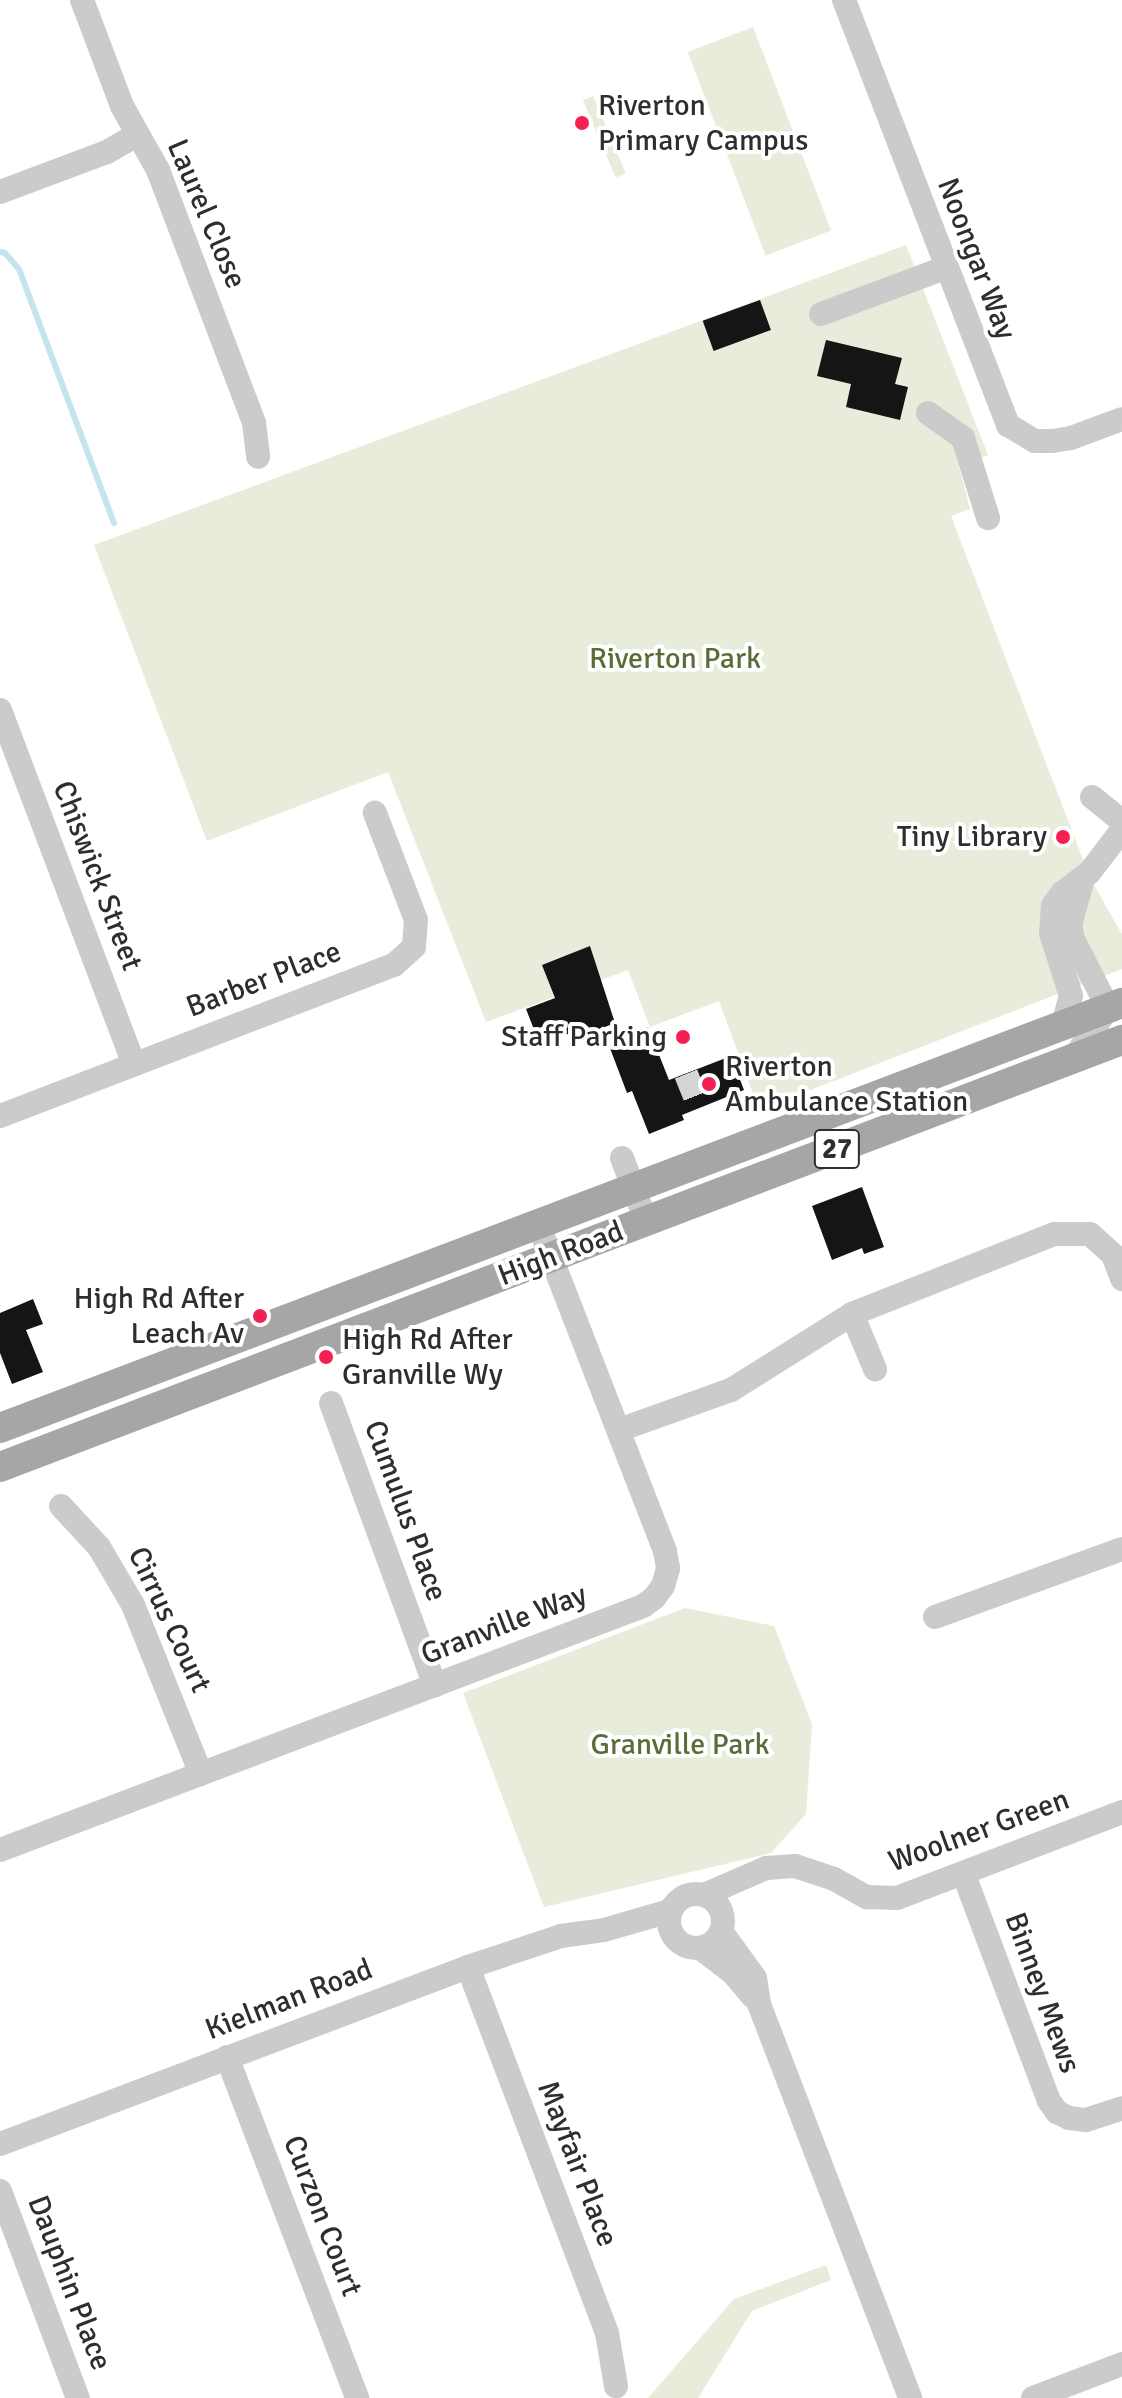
<!DOCTYPE html>
<style>
body{margin:0}
#map{position:relative;width:1122px;height:2398px;overflow:hidden;background:#fff;font-family:Signika,sans-serif}
div>[style]{position:absolute}
[style*='--x']{left:calc(var(--x)*1px);top:calc(var(--y)*1px);width:calc(var(--w)*1px);rotate:calc(var(--a)*1deg)}
.green>*{inset:0;background:#e7edda;transform-origin:0 0}
.stream>*{height:6px;margin:-3px;padding:0 3px;transform-origin:3px;border-radius:3px;background:#c4e4ee}
.building>*{inset:0;background:#151515;transform-origin:0 0}
.minor-tunnel>*{height:24px;margin-top:-12px;transform-origin:0;background:repeating-linear-gradient(90deg,#d5d5d5 0 24px,transparent 0 36px)}
.minor>*{height:24px;margin:-12px;padding:0 12px;transform-origin:12px;border-radius:12px;background:#cbcbcb}
.minor>.ring{margin:-12px;padding:0;box-sizing:content-box;background:none;border:24px solid #cbcbcb;border-radius:50%}
.major>*{height:30px;margin:-15px;padding:0 15px;transform-origin:15px;border-radius:15px;background:#a6a6a6}
.dots>*{width:22px;height:22px;translate:-50% -50%;box-sizing:border-box;border:4px solid #fff;border-radius:50%}
span{translate:-50% -50%;white-space:nowrap;text-align:center;line-height:1.15;-webkit-text-stroke:8px #fff;paint-order:stroke}
.shield-label span{padding:2px 6px;background:#fff;border:2px solid;border-radius:6px;-webkit-text-stroke-width:0}
.shield-label{font-size:28px;color:#2e2e2e;font-weight:700}
.poi-label{font-size:30px;color:#2e2e2e}
.left{translate:0 -50%;text-align:left}
.right{translate:-100% -50%;text-align:right}
.street-label{font-size:30px;color:#2e2e2e}
.park-label{font-size:30px;color:#596d37}
</style>
<div id="map">
<div class="green">
<i style="left:753px;top:27px;width:218px;height:70px;rotate:69deg"></i>
<i style="left:593px;top:96px;width:84px;height:11px;rotate:67deg"></i>
<i style="clip-path:polygon(906px 245px,988px 455px,959px 466px,970px 509px,951px 516px,1091px 880px,1122px 934px,1122px 969px,759px 1110px,719px 1001px,650px 1027px,628px 970px,486px 1022px,388px 772px,207px 841px,94px 545px)"></i>
<i style="clip-path:polygon(685px 1608px,774px 1626px,812px 1724px,806px 1814px,771px 1853px,544px 1907px,463px 1693px)"></i>
<i style="clip-path:polygon(826px 2265px,831px 2280px,752px 2311px,698px 2398px,648px 2398px,734px 2299px)"></i>
</div>
<div class="stream">
<i style="--x:0;--y:252;--w:5;--a:11"></i>
<i style="--x:5;--y:253;--w:21;--a:49"></i>
<i style="--x:19;--y:269;--w:271;--a:69.5"></i>
</div>
<div class="building">
<i style="left:760px;top:300px;width:32px;height:61px;rotate:70deg"></i>
<i style="clip-path:polygon(826px 340px,902px 358px,895px 384px,908px 387px,900px 420px,846px 407px,851px 384px,817px 376px)"></i>
<i style="clip-path:polygon(590px 946px,615px 1023px,590px 1033px,588px 1026px,540px 1045px,526px 1009px,555px 998px,542px 965px)"></i>
<i style="clip-path:polygon(648px 1027px,669px 1080px,731px 1056px,744px 1090px,682px 1115px,684px 1120px,649px 1134px,632px 1091px,627px 1093px,608px 1043px)"></i>
<i style="clip-path:polygon(862px 1187px,884px 1247px,864px 1254px,862px 1248px,832px 1260px,812px 1206px)"></i>
<i style="clip-path:polygon(33px 1299px,43px 1324px,26px 1330px,43px 1372px,12px 1384px,0 1353px,0 1313px)"></i>
</div>
<div class="minor-tunnel">
<i style="--x:686;--y:1074;--w:35;--a:68"></i>
</div>
<div class="minor">
<i style="--x:82;--y:0;--w:113;--a:69.3"></i>
<i style="--x:122;--y:106;--w:73;--a:60.6"></i>
<i style="--x:158;--y:170;--w:271;--a:69.2"></i>
<i style="--x:254;--y:423;--w:34;--a:83"></i>
<i style="--x:844;--y:0;--w:456;--a:68.9"></i>
<i style="--x:1008;--y:425;--w:31;--a:31"></i>
<i style="--x:1035;--y:441;--w:17;--a:0"></i>
<i style="--x:1052;--y:441;--w:19;--a:-9"></i>
<i style="--x:1071;--y:438;--w:54;--a:-20.4"></i>
<i style="--x:0;--y:192;--w:114;--a:-20.5"></i>
<i style="--x:107;--y:152;--w:34;--a:-30"></i>
<i style="--x:821;--y:314;--w:132;--a:-20.4"></i>
<i style="--x:928;--y:413;--w:43;--a:35.5"></i>
<i style="--x:963;--y:438;--w:84;--a:72.6"></i>
<i style="--x:0;--y:710;--w:379;--a:69.3"></i>
<i style="--x:1092;--y:797;--w:38;--a:39"></i>
<i style="--x:1063;--y:1025;--w:30;--a:-75"></i>
<i style="--x:1071;--y:996;--w:66;--a:-107.6"></i>
<i style="--x:1051;--y:933;--w:27;--a:-86"></i>
<i style="--x:1053;--y:906;--w:16;--a:-55"></i>
<i style="--x:1062;--y:893;--w:34;--a:-37"></i>
<i style="--x:1089;--y:873;--w:54;--a:-52.5"></i>
<i style="--x:1074;--y:1058;--w:60;--a:-55.8"></i>
<i style="--x:1108;--y:1008;--w:77;--a:-116.9"></i>
<i style="--x:1073;--y:939;--w:14;--a:-102"></i>
<i style="--x:1070;--y:925;--w:48;--a:-74.2"></i>
<i style="--x:0;--y:1116;--w:422;--a:-21"></i>
<i style="--x:394;--y:965;--w:27;--a:-42"></i>
<i style="--x:414;--y:947;--w:27;--a:-86"></i>
<i style="--x:416;--y:920;--w:115;--a:-111"></i>
<i style="--x:622;--y:1158;--w:67;--a:69.1"></i>
<i style="--x:852;--y:1314;--w:60;--a:67.3"></i>
<i style="--x:331;--y:1403;--w:301;--a:69.8"></i>
<i style="--x:619;--y:1430;--w:119;--a:-19.7"></i>
<i style="--x:731;--y:1390;--w:143;--a:-32.1"></i>
<i style="--x:852;--y:1314;--w:217;--a:-21.6"></i>
<i style="--x:1054;--y:1234;--w:36;--a:0"></i>
<i style="--x:1090;--y:1234;--w:31;--a:42"></i>
<i style="--x:1113;--y:1255;--w:26;--a:69"></i>
<i style="--x:61;--y:1506;--w:56;--a:47.2"></i>
<i style="--x:99;--y:1547;--w:67;--a:59.6"></i>
<i style="--x:133;--y:1605;--w:182;--a:68.1"></i>
<i style="--x:935;--y:1617;--w:199;--a:-20"></i>
<i style="--x:0;--y:1850;--w:688;--a:-20.78"></i>
<i style="--x:643;--y:1606;--w:14;--a:-36"></i>
<i style="--x:654;--y:1598;--w:15;--a:-53"></i>
<i style="--x:663;--y:1586;--w:19;--a:-74"></i>
<i style="--x:668;--y:1568;--w:17;--a:-100"></i>
<i style="--x:665;--y:1551;--w:351;--a:-111.2"></i>
<i style="--x:964;--y:1875;--w:241;--a:69.4"></i>
<i style="--x:1049;--y:2101;--w:14;--a:54"></i>
<i style="--x:1057;--y:2112;--w:13;--a:27"></i>
<i style="--x:1069;--y:2118;--w:17;--a:7"></i>
<i style="--x:1086;--y:2120;--w:38;--a:-18"></i>
<i class="ring" style="left:669px;top:1894px;width:30px;height:30px"></i>
<i style="--x:704;--y:1895;--w:68;--a:-23.5"></i>
<i style="--x:766;--y:1868;--w:29;--a:-4"></i>
<i style="--x:795;--y:1866;--w:41;--a:18.4"></i>
<i style="--x:834;--y:1879;--w:38;--a:29"></i>
<i style="--x:867;--y:1897;--w:30;--a:2"></i>
<i style="--x:897;--y:1898;--w:241;--a:-20.9"></i>
<i style="--x:721;--y:1931;--w:58;--a:54.1"></i>
<i style="--x:755;--y:1978;--w:26;--a:81"></i>
<i style="--x:759;--y:2004;--w:422;--a:69"></i>
<i style="--x:700;--y:1948;--w:41;--a:37.1"></i>
<i style="--x:733;--y:1973;--w:30;--a:50"></i>
<i style="--x:468;--y:1967;--w:392;--a:69.2"></i>
<i style="--x:607;--y:2333;--w:54;--a:80.4"></i>
<i style="--x:227;--y:2057;--w:365;--a:69.1"></i>
<i style="--x:0;--y:2144;--w:500;--a:-20.72"></i>
<i style="--x:468;--y:1967;--w:98;--a:-18.4"></i>
<i style="--x:561;--y:1936;--w:43;--a:-7.9"></i>
<i style="--x:604;--y:1930;--w:69;--a:-16.1"></i>
<i style="--x:0;--y:2191;--w:221;--a:69.4"></i>
<i style="--x:1033;--y:2398;--w:95;--a:-20.9"></i>
</div>
<div class="major">
<i style="--x:0;--y:1428;--w:1200;--a:-20.75"></i>
<i style="--x:0;--y:1467;--w:1201;--a:-20.84"></i>
</div>
<div class="dots">
<i style="left:582px;top:123px;background:#f42051"></i>
<i style="left:1063px;top:837px;background:#f42051"></i>
<i style="left:683px;top:1037px;background:#f42051"></i>
<i style="left:709px;top:1084px;background:#f42051"></i>
<i style="left:260px;top:1316px;background:#f42051"></i>
<i style="left:326px;top:1357px;background:#f42051"></i>
</div>
<div class="shield-label">
<span style="left:837px;top:1149px">27</span>
</div>
<div class="poi-label">
<span class="left" style="left:598px;top:123px">Riverton<br>Primary Campus</span>
<span class="right" style="left:1047px;top:837px">Tiny Library</span>
<span class="right" style="left:667px;top:1037px">Staff Parking</span>
<span class="left" style="left:725px;top:1084px">Riverton<br>Ambulance Station</span>
<span class="right" style="left:244px;top:1316px">High Rd After<br>Leach Av</span>
<span class="left" style="left:342px;top:1357px">High Rd After<br>Granville Wy</span>
</div>
<div class="street-label">
<span style="left:206px;top:214px;rotate:67deg">Laurel Close</span>
<span style="left:976px;top:259px;rotate:69deg">Noongar Way</span>
<span style="left:97px;top:876px;rotate:69deg">Chiswick Street</span>
<span style="left:264px;top:980px;rotate:-21deg">Barber Place</span>
<span style="left:561px;top:1254px;rotate:-21deg">High Road</span>
<span style="left:405px;top:1511px;rotate:70deg">Cumulus Place</span>
<span style="left:169px;top:1620px;rotate:65deg">Cirrus Court</span>
<span style="left:504px;top:1625px;rotate:-21deg">Granville Way</span>
<span style="left:979px;top:1831px;rotate:-20deg">Woolner Green</span>
<span style="left:1042px;top:1993px;rotate:70deg">Binney Mews</span>
<span style="left:289px;top:2000px;rotate:-21deg">Kielman Road</span>
<span style="left:577px;top:2164px;rotate:69deg">Mayfair Place</span>
<span style="left:322px;top:2216px;rotate:69deg">Curzon Court</span>
<span style="left:69px;top:2283px;rotate:69deg">Dauphin Place</span>
</div>
<div class="park-label">
<span style="left:675px;top:659px">Riverton Park</span>
<span style="left:680px;top:1745px">Granville Park</span>
</div>
</div>
